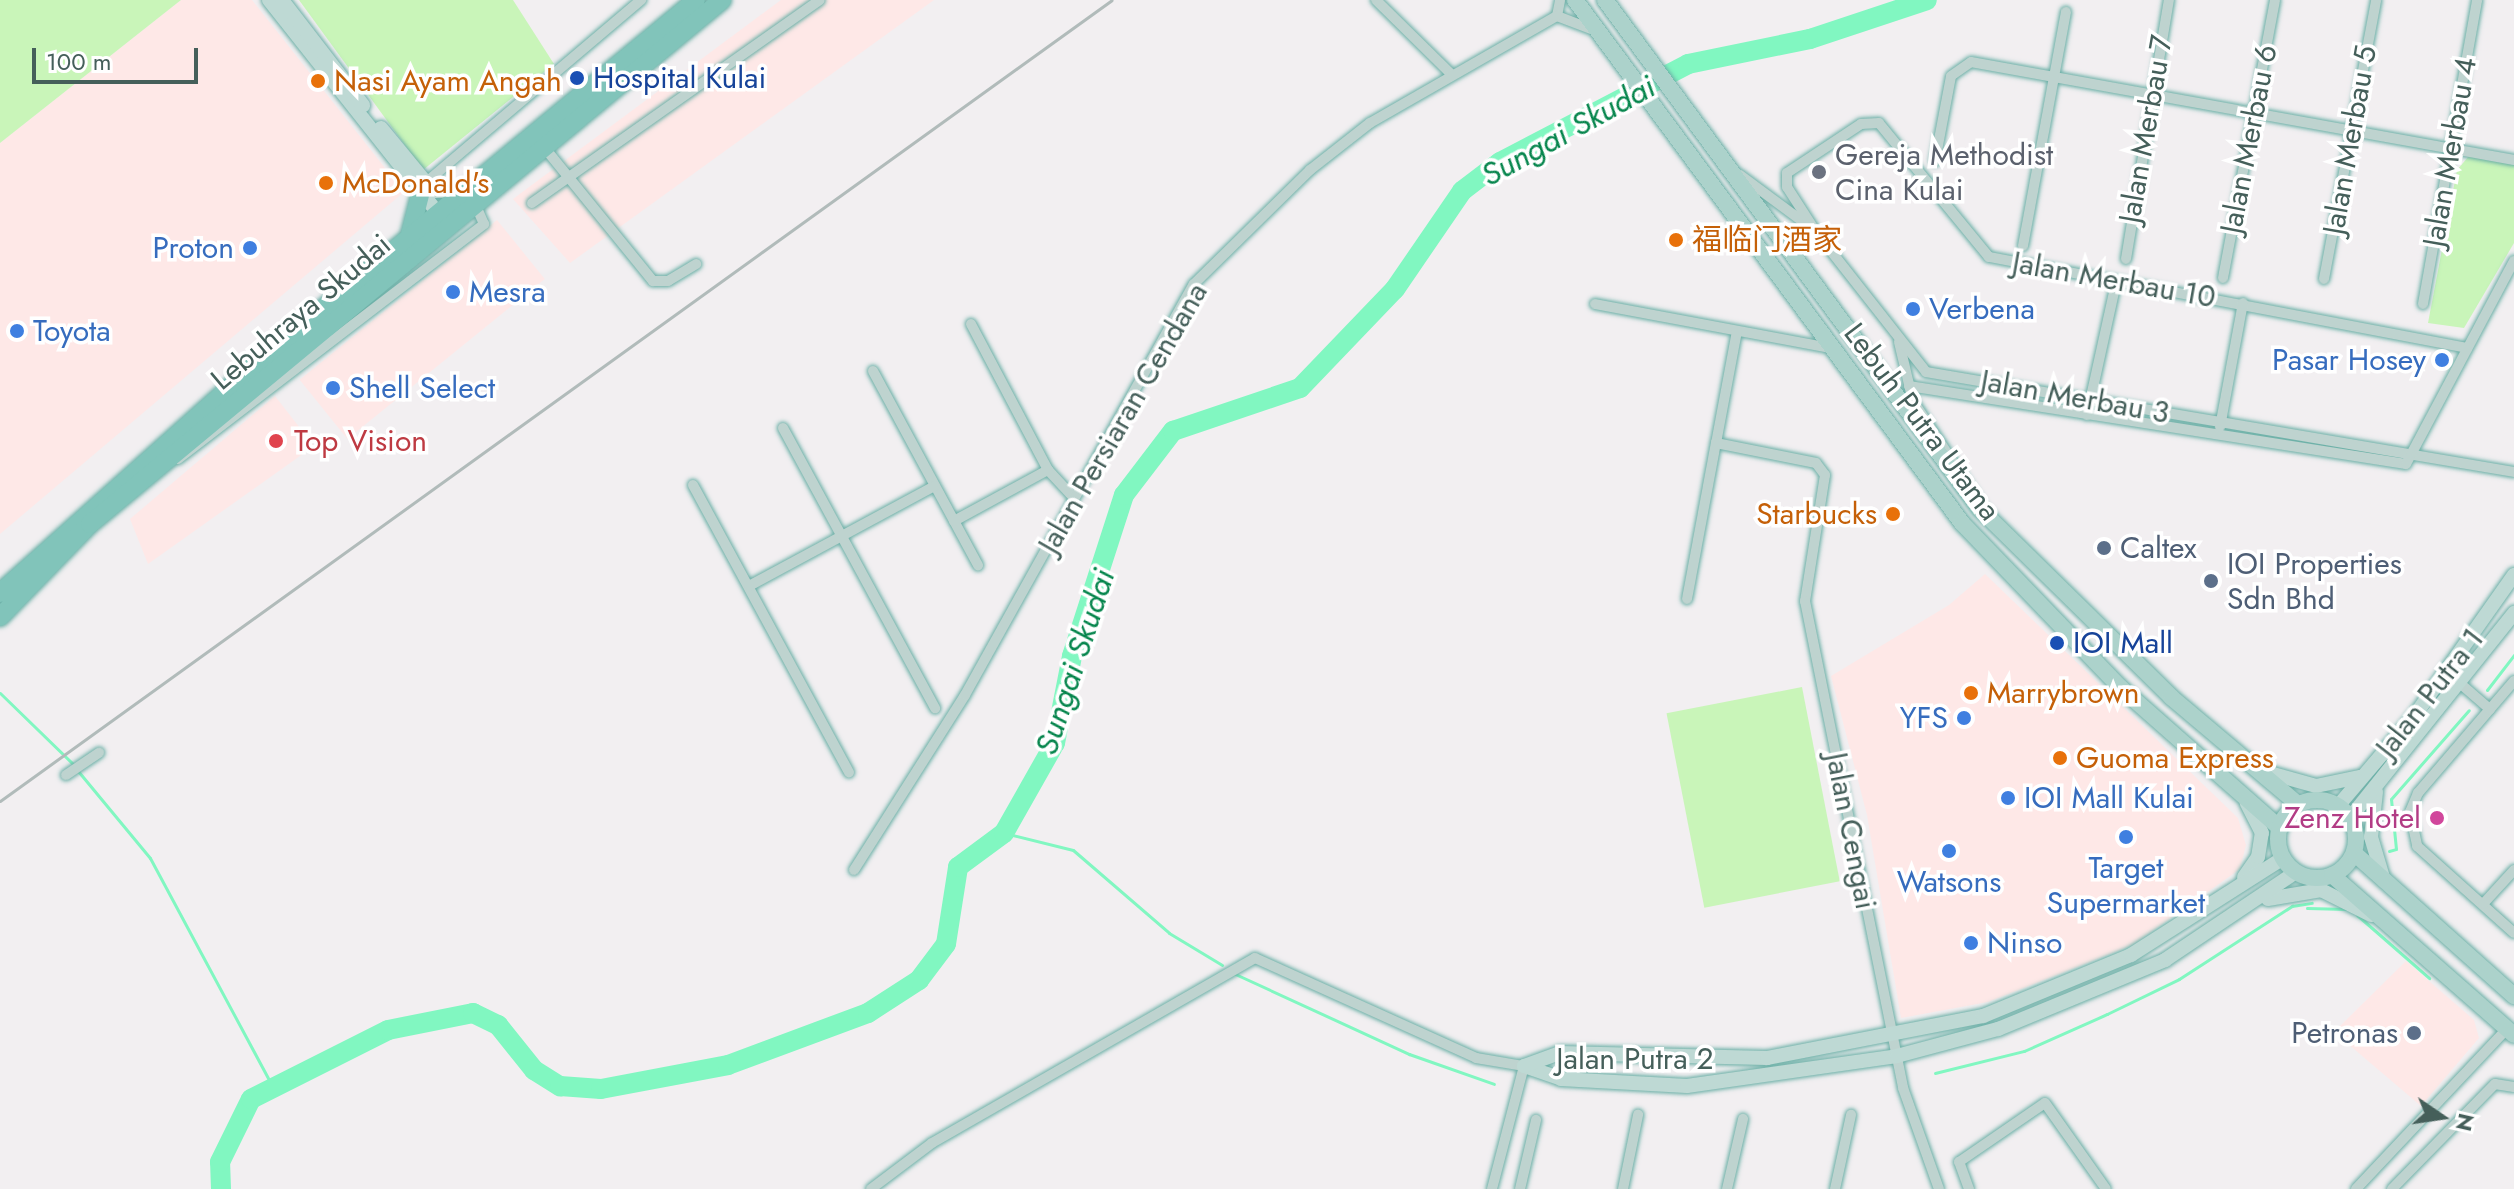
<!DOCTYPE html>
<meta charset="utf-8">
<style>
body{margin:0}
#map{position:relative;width:2514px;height:1189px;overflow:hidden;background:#f2eff1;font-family:Jost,"Noto Sans SC",sans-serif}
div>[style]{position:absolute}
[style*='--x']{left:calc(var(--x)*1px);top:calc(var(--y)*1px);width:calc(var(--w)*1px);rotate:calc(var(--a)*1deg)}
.commercial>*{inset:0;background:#fee8e7;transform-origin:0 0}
.green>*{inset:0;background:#c9f5b9;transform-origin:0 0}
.stream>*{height:3px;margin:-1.5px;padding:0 1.5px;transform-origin:1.5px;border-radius:1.5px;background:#81f7c1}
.river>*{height:20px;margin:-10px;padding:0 10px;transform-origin:10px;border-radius:10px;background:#81f7c1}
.roads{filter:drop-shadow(0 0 2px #6cb0a7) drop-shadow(0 0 2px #6cb0a7)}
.street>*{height:10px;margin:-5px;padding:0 5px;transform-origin:5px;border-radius:5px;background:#bed3cf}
.secondary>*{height:14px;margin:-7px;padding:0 7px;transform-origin:7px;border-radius:7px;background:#bed9d4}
.primary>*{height:16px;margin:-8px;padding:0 8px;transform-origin:8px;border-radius:8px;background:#acd2cb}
.primary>.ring{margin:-8px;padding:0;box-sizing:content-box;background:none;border:16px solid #acd2cb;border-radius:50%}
.highway>*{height:18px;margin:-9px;padding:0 9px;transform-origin:9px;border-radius:9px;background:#81c4ba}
.rail>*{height:3px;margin:-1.5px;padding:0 1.5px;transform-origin:1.5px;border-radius:1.5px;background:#b1bbba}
.dots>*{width:22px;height:22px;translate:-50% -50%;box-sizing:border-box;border:4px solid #fff;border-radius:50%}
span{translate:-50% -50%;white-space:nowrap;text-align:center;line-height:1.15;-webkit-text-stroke:7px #fff;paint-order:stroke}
.transit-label{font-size:30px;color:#164399}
.left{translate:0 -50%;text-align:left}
.food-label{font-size:30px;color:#c56008}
.right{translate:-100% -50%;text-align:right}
.street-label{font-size:30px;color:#455f5a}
.worship-label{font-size:30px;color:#5b616d}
.shop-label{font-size:30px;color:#366cbe}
.health-label{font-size:30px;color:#be3a42}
.service-label{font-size:30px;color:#4e5e75}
.hotel-label{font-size:30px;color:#b23c85}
.water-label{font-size:32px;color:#05854c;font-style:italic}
.north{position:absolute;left:2402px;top:1077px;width:80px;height:80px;-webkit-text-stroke:6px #fff;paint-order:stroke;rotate:103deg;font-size:22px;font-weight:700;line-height:32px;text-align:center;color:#455f5a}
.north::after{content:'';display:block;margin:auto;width:28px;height:36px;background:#455f5a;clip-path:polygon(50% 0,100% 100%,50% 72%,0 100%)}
.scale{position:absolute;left:32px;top:48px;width:166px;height:36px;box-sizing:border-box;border:4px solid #455f5a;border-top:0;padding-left:10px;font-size:24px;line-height:28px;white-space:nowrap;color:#455f5a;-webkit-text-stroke:6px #fff;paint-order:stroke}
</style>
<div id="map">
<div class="commercial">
<i style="clip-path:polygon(181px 0,252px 0,404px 192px,0 534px,0 143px)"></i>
<i style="clip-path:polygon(781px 0,934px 0,570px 263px,513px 199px)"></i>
<i style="left:497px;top:220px;width:76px;height:254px;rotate:51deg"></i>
<i style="clip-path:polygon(275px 396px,314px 446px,148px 564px,130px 519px)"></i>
<i style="clip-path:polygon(1985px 574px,2238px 818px,2246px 845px,2240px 869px,2133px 945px,1988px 1002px,1901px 1018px,1867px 815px,1831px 676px,1949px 605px)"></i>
<i style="clip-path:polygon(2406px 961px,2474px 1020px,2479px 1038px,2421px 1106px,2334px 1032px)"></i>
</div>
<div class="green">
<i style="clip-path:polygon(0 0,181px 0,0 143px)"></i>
<i style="clip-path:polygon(299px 0,513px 0,554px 64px,423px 170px)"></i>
<i style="clip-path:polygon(2469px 156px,2514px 165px,2514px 243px,2464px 328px,2428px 323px,2457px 170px)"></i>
<i style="left:1802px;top:687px;width:198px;height:138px;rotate:79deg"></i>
</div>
<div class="stream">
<i style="--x:2487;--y:690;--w:44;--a:-52.4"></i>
<i style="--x:0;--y:693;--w:103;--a:44.2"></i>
<i style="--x:78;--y:771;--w:113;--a:50.4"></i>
<i style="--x:150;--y:858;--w:259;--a:61.8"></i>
<i style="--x:1004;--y:833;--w:71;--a:13.8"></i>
<i style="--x:1073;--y:850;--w:127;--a:40.8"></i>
<i style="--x:1169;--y:933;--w:62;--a:31.1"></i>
<i style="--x:2389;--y:851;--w:7;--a:-16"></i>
<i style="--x:2396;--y:849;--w:50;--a:-95.7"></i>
<i style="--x:2391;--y:799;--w:118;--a:-48.8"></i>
<i style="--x:2307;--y:908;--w:40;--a:1.4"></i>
<i style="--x:2357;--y:915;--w:96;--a:41.2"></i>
<i style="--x:1233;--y:973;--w:194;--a:24.7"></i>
<i style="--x:1409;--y:1054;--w:90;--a:19.4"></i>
<i style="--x:1935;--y:1073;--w:92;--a:-13.9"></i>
<i style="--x:2024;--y:1051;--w:91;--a:-24"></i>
<i style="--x:2107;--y:1014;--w:80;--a:-25.9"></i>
<i style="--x:2179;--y:979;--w:135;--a:-32.9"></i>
<i style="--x:2292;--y:906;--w:20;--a:-9"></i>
</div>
<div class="river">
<i style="--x:221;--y:1189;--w:27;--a:-92"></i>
<i style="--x:220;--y:1162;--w:70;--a:-63.8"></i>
<i style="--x:251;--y:1099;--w:153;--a:-26.7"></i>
<i style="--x:388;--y:1030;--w:87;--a:-11.3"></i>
<i style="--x:473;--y:1013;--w:28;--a:26"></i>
<i style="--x:498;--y:1025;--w:58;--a:51.3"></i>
<i style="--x:534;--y:1070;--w:31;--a:32"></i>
<i style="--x:560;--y:1086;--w:41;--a:4.2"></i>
<i style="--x:601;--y:1089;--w:129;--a:-10.7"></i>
<i style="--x:728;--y:1065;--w:149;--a:-20.4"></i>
<i style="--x:868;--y:1013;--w:61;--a:-32.9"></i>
<i style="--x:919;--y:980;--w:45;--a:-53.1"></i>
<i style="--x:946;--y:944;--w:78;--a:-81.1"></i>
<i style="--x:958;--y:867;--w:57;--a:-36.5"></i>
<i style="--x:1004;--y:833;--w:103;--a:-60.5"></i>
<i style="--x:1055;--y:743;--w:89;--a:-78.9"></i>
<i style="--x:1072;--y:656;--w:169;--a:-72.1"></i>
<i style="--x:1124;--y:495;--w:81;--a:-52.6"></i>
<i style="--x:1173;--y:431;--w:134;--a:-18.7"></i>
<i style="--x:1300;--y:388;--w:137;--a:-46.2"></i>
<i style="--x:1395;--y:289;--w:119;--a:-55.6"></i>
<i style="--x:1462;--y:191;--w:48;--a:-37.3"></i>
<i style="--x:1500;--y:162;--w:212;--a:-27.5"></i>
<i style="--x:1688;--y:64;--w:125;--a:-11.6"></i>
<i style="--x:1810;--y:39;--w:123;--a:-18.4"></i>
</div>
<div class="roads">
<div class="street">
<i style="--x:1376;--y:0;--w:104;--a:44.6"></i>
<i style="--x:1557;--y:16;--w:36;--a:21"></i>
<i style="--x:1557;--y:16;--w:16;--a:-79"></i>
<i style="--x:544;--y:147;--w:173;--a:50.9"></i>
<i style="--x:653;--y:281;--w:15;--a:0"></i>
<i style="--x:668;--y:281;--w:33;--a:-31"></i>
<i style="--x:1935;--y:161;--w:86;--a:-79.3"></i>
<i style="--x:1951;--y:76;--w:24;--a:-35"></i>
<i style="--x:1971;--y:62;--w:552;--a:10.23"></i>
<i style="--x:1740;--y:175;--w:87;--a:36.6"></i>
<i style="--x:424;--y:184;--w:285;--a:-40.3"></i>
<i style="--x:532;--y:203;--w:352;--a:-35.2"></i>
<i style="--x:2023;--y:246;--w:238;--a:-79.6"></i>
<i style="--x:2126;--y:259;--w:263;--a:-80.6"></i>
<i style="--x:2223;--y:278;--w:283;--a:-79.4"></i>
<i style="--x:2324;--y:279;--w:284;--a:-79.4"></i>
<i style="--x:1595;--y:304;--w:239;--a:10.6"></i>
<i style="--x:2423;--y:304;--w:309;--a:-79.9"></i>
<i style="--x:971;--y:324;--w:165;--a:62.2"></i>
<i style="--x:1048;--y:470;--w:38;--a:47"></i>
<i style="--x:1737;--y:331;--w:114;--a:100.6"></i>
<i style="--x:1716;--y:443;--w:102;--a:11.3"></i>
<i style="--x:1816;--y:463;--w:15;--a:53"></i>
<i style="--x:1825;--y:475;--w:128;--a:99"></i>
<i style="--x:1805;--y:601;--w:497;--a:78.6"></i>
<i style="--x:1903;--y:1088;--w:107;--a:70.4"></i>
<i style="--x:1899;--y:342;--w:61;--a:76.7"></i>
<i style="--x:1913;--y:401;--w:118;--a:56.7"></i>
<i style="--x:2467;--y:348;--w:487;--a:-169.2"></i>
<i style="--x:1989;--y:257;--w:173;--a:-129.4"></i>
<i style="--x:1879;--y:123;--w:18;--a:177"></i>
<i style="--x:1861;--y:124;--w:89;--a:146.5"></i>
<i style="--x:1787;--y:173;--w:14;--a:90"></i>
<i style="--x:1787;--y:187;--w:54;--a:57.2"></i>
<i style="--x:1816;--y:232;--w:178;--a:51.8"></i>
<i style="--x:1926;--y:372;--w:596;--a:9.65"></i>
<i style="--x:873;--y:371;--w:221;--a:61.6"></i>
<i style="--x:1909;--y:386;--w:503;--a:8.92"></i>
<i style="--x:2406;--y:464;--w:230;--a:-62"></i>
<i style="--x:2087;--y:415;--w:135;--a:-77.6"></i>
<i style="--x:2220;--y:427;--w:126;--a:-79.5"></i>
<i style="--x:783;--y:428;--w:319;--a:61.5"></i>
<i style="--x:178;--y:459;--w:386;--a:-37.5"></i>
<i style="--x:484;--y:224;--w:22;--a:-114"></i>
<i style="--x:693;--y:485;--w:327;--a:61.5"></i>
<i style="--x:954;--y:521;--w:107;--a:-28.5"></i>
<i style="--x:749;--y:586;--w:211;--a:-28.3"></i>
<i style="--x:1687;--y:599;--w:159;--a:-79.5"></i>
<i style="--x:2514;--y:681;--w:148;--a:130.6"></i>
<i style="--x:2418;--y:793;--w:21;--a:113"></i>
<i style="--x:2410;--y:812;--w:35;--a:78"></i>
<i style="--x:2417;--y:846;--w:130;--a:41.9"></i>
<i style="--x:2462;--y:685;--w:37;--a:41"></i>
<i style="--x:66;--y:775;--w:40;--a:-34"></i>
<i style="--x:854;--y:870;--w:207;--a:-57.6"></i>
<i style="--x:965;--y:695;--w:470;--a:-60.9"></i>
<i style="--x:1194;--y:284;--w:163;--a:-44.5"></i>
<i style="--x:1310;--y:170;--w:76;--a:-38.1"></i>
<i style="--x:1370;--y:123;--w:215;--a:-29.8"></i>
<i style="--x:2483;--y:904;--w:46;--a:-47.6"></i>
<i style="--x:871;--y:1189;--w:76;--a:-37"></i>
<i style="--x:932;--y:1143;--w:372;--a:-29.8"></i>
<i style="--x:1255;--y:958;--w:243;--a:24.3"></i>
<i style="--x:1476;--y:1058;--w:49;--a:9.5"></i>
<i style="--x:1524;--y:1066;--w:127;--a:104.6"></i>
<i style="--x:1520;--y:1189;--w:71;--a:-76.9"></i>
<i style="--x:1623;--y:1189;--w:76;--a:-78.5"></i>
<i style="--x:1727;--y:1189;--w:72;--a:-77.1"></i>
<i style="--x:1835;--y:1189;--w:76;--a:-77.8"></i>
<i style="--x:1969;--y:1189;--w:29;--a:-110"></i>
<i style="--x:1959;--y:1162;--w:104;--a:-34.5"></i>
<i style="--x:2045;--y:1103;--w:105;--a:54.7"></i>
<i style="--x:2356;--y:1189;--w:220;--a:-46.7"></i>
<i style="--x:2392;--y:1189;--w:147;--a:-45.6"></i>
<i style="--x:2495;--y:1084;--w:19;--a:9"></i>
</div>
<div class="secondary">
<i style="--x:269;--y:0;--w:278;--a:51.6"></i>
<i style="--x:282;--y:0;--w:133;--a:52.4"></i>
<i style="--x:381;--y:128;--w:82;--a:50.5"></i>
<i style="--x:433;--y:191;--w:31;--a:-2"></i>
<i style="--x:2266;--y:772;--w:52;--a:15.6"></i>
<i style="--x:2316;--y:786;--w:45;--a:-11.6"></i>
<i style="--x:2376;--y:792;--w:45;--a:96.3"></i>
<i style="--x:2371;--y:837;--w:46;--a:73.5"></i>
<i style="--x:2338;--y:806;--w:116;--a:-49.6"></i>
<i style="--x:2413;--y:718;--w:175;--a:-54.8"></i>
<i style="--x:2350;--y:818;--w:263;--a:-51.3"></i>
<i style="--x:2244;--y:877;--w:24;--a:-55"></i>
<i style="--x:2258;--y:857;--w:24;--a:-81"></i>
<i style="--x:2262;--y:833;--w:34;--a:-117"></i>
<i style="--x:2268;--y:899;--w:54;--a:-9.6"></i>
<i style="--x:2321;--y:890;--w:56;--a:26.6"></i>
<i style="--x:1524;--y:1066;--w:39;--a:19"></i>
<i style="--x:1561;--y:1079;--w:126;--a:3.2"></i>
<i style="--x:1687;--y:1086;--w:212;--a:-8.1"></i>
<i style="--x:1897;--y:1056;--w:105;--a:-15"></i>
<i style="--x:1998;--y:1029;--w:181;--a:-22.4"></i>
<i style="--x:2165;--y:960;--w:158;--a:-33.9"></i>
<i style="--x:1524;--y:1066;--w:38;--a:-20"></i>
<i style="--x:1560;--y:1053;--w:207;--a:1.4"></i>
<i style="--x:1767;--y:1058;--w:220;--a:-11"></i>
<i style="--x:1983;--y:1016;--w:160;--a:-22.4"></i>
<i style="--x:2131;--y:955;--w:180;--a:-32.5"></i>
</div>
<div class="primary">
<i style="--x:1575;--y:0;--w:651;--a:53.5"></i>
<i style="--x:1962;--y:523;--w:229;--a:46.1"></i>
<i style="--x:2121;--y:688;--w:212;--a:41.4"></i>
<i style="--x:1605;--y:0;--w:632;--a:53.62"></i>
<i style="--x:1980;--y:509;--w:268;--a:44.5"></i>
<i style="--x:2171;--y:697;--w:167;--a:40.2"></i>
<i class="ring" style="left:2278px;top:800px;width:62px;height:62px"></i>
<i style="--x:2354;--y:853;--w:215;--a:41.8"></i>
<i style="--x:2332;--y:875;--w:242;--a:41.3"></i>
</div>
<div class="highway">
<i style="--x:410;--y:234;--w:40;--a:-75.6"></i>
<i style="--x:0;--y:593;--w:342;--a:-41.8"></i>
<i style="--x:255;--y:365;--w:572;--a:-39.61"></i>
<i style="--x:0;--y:617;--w:129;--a:-45.9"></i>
<i style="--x:90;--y:524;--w:821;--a:-39.66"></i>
</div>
</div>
<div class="rail">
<i style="--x:0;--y:801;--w:1370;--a:-35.77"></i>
</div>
<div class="dots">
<i style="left:577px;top:78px;background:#1a4fb4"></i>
<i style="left:318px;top:81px;background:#e8710a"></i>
<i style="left:1819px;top:172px;background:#6b7280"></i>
<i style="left:326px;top:183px;background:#e8710a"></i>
<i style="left:1676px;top:240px;background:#e8710a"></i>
<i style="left:250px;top:248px;background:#3f7fe0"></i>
<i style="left:453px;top:292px;background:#3f7fe0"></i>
<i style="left:1913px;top:309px;background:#3f7fe0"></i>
<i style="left:17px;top:331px;background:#3f7fe0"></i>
<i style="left:2442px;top:360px;background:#3f7fe0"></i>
<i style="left:333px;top:388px;background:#3f7fe0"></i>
<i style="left:276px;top:441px;background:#e0444e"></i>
<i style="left:1893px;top:514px;background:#e8710a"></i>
<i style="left:2104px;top:548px;background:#5c6f8a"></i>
<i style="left:2211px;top:581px;background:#5c6f8a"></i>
<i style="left:2057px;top:643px;background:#1a4fb4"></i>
<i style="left:1971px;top:693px;background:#e8710a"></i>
<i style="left:1964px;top:718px;background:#3f7fe0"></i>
<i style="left:2060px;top:758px;background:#e8710a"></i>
<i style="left:2008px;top:798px;background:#3f7fe0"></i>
<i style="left:2437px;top:818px;background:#d1479c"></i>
<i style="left:2126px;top:837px;background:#3f7fe0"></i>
<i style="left:1949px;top:851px;background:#3f7fe0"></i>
<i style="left:1971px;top:943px;background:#3f7fe0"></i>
<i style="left:2414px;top:1033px;background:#5c6f8a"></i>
</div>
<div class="transit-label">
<span class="left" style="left:593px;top:78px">Hospital Kulai</span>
<span class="left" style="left:2073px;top:643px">IOI Mall</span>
</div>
<div class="food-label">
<span class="left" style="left:334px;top:81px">Nasi Ayam Angah</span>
<span class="left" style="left:342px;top:183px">McDonald's</span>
<span class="left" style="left:1692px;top:240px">福临门酒家</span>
<span class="right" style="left:1877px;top:514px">Starbucks</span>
<span class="left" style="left:1987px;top:693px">Marrybrown</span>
<span class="left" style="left:2076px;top:758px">Guoma Express</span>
</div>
<div class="street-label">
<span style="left:2146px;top:129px;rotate:-80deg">Jalan Merbau 7</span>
<span style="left:2249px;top:139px;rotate:-79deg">Jalan Merbau 6</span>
<span style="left:2350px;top:140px;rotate:-80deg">Jalan Merbau 5</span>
<span style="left:2450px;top:152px;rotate:-80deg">Jalan Merbau 4</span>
<span style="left:2114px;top:280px;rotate:10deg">Jalan Merbau 10</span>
<span style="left:301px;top:312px;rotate:-40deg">Lebuhraya Skudai</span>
<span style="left:2075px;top:397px;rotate:10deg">Jalan Merbau 3</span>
<span style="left:1123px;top:418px;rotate:-60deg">Jalan Persiaran Cendana</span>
<span style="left:1922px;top:422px;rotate:53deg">Lebuh Putra Utama</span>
<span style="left:2430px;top:693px;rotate:-52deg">Jalan Putra 1</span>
<span style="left:1851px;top:831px;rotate:79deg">Jalan Cengai</span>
<span style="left:1635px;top:1059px">Jalan Putra 2</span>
</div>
<div class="worship-label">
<span class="left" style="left:1835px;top:172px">Gereja Methodist<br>Cina Kulai</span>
</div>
<div class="shop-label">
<span class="right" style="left:234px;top:248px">Proton</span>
<span class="left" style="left:469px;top:292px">Mesra</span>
<span class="left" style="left:1929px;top:309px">Verbena</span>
<span class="left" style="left:33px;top:331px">Toyota</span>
<span class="right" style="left:2426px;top:360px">Pasar Hosey</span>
<span class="left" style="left:349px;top:388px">Shell Select</span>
<span class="right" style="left:1948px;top:718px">YFS</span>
<span class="left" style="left:2024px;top:798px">IOI Mall Kulai</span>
<span style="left:2126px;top:885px">Target<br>Supermarket</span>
<span style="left:1949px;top:882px">Watsons</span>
<span class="left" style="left:1987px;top:943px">Ninso</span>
</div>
<div class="health-label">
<span class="left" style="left:294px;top:441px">Top Vision</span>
</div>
<div class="service-label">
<span class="left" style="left:2120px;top:548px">Caltex</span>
<span class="left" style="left:2227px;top:581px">IOI Properties<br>Sdn Bhd</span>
<span class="right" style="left:2398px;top:1033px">Petronas</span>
</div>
<div class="hotel-label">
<span class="right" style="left:2421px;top:818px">Zenz Hotel</span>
</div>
<div class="water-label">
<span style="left:1568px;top:131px;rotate:-29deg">Sungai Skudai</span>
<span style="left:1075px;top:662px;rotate:-72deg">Sungai Skudai</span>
</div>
<div class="north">N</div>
<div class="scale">100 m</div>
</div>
